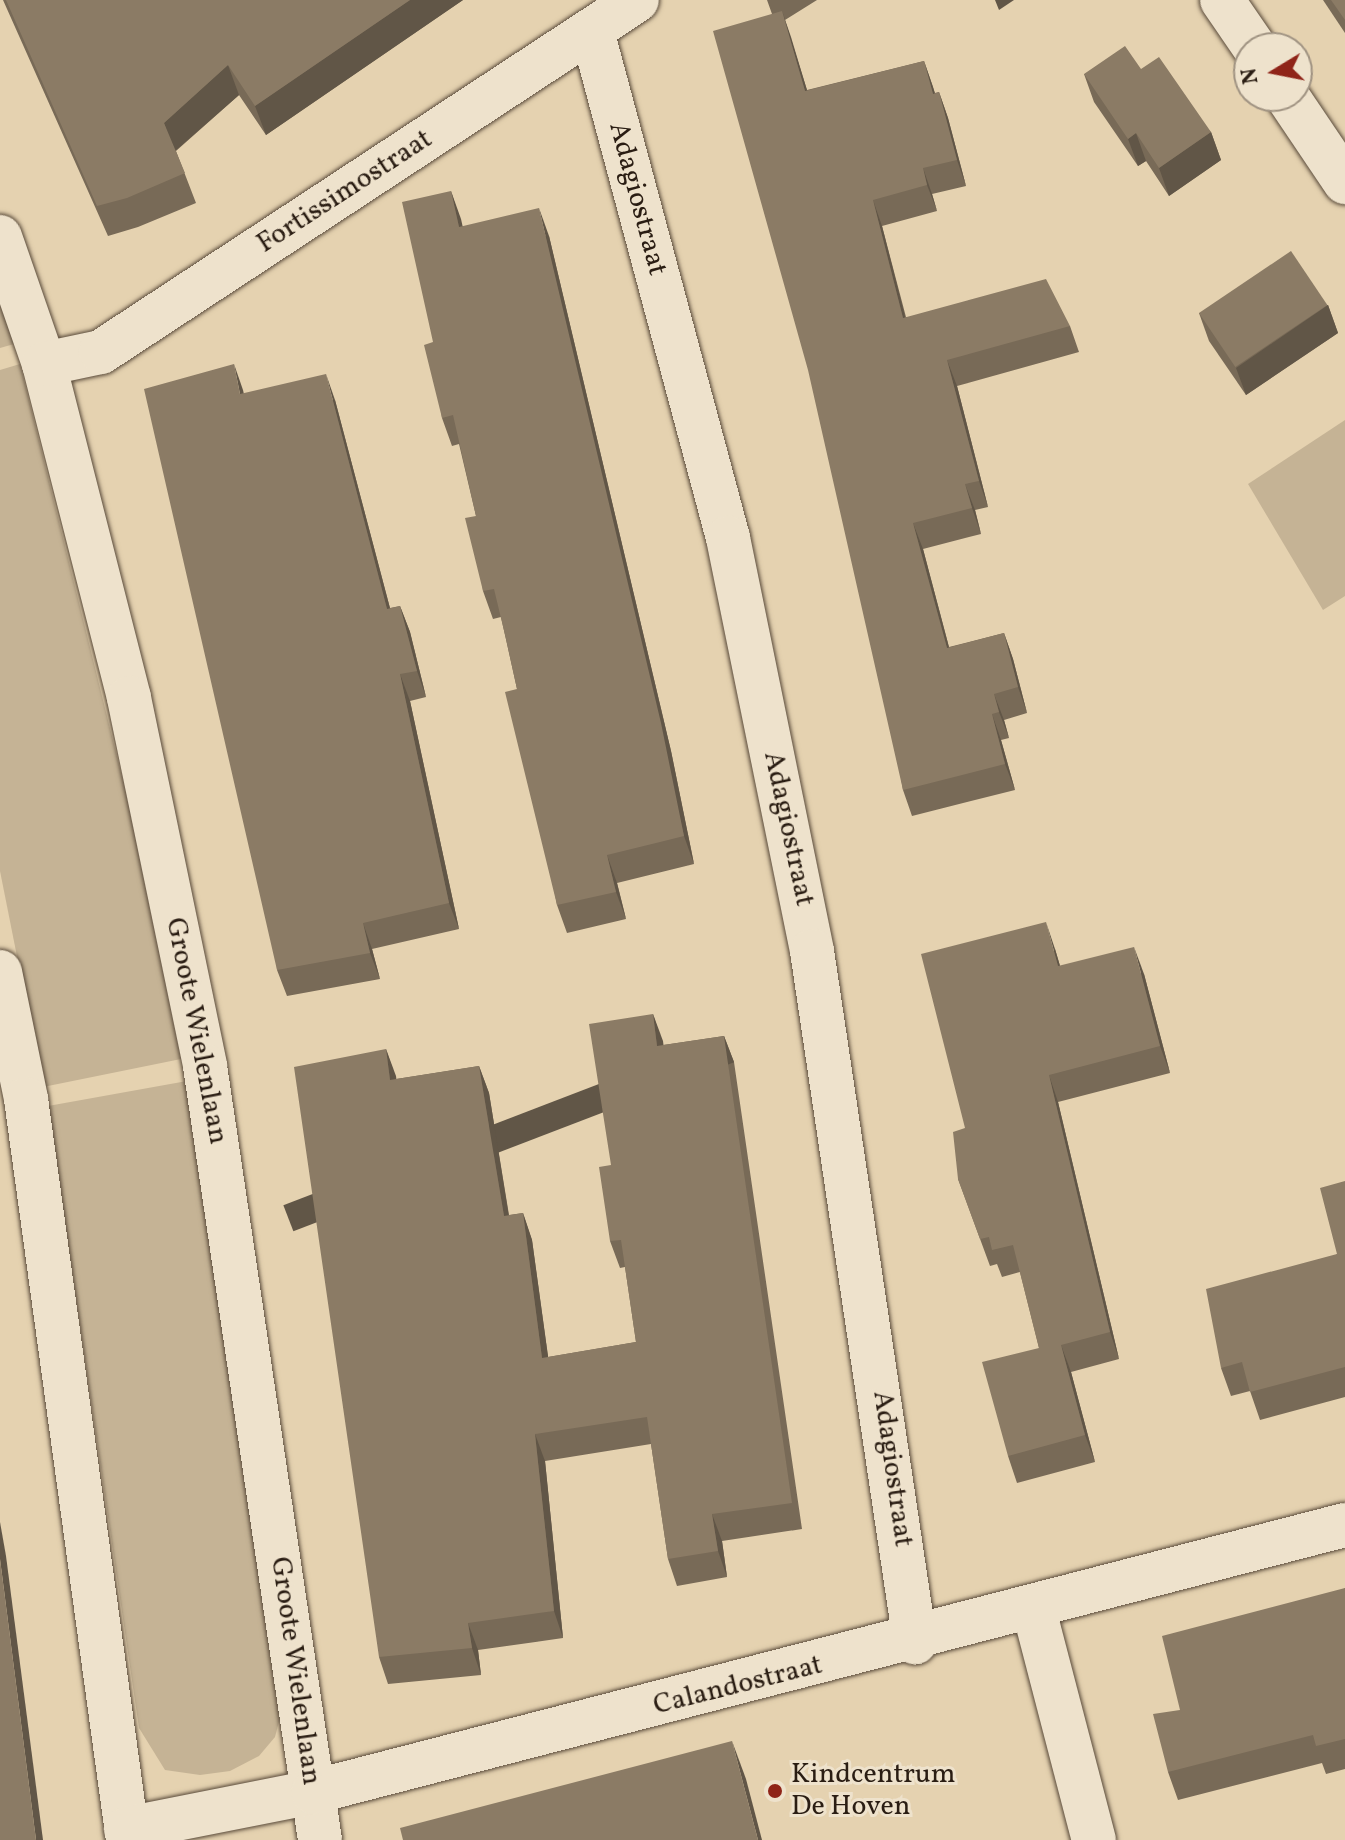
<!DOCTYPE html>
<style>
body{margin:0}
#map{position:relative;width:1345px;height:1840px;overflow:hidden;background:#e5d2b0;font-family:Vollkorn,serif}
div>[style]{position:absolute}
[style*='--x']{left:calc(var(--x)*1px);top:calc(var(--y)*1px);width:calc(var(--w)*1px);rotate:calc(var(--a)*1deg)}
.green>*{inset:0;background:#c5b395}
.roads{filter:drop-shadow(0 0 2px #594a3a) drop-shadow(0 0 2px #594a3a)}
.minor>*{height:44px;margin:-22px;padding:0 22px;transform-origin:22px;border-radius:22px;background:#eee2cc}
.wall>*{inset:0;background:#786a57}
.shaded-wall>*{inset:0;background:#615647;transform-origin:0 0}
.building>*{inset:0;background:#8b7b65;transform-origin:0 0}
.dots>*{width:22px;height:22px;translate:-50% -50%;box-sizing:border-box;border:4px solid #eee2cc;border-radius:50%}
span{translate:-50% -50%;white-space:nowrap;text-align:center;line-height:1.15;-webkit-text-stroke:6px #eee2cc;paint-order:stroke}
.street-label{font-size:28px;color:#2a1d13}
.poi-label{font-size:28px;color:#2a1d13}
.left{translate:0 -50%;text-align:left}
.north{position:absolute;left:1233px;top:32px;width:80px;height:80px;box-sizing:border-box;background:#eee2cc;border:2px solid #a09382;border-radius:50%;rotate:260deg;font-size:22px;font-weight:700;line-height:32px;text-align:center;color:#2a1d13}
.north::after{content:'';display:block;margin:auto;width:28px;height:36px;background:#8f2418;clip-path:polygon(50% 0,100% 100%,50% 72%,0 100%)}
</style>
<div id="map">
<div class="green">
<i style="clip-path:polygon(0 304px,14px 344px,0 348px)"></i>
<i style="clip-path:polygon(20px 364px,126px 793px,181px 1059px,43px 1087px,0 871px,0 370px)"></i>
<i style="clip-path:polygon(1345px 420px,1345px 596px,1323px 610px,1248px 484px)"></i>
<i style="clip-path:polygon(187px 1081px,282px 1710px,275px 1737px,259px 1756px,230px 1771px,200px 1775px,165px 1770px,139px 1728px,48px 1106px)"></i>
</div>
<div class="roads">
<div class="minor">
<i style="--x:1222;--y:0;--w:58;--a:55.5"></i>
<i style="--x:592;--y:31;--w:525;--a:74.98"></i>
<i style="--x:728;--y:538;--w:421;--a:78.5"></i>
<i style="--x:812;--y:951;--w:699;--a:81.52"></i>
<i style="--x:1287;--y:96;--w:104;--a:56"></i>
<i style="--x:0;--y:237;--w:134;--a:70.9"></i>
<i style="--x:44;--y:364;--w:345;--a:75.7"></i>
<i style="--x:129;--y:698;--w:376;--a:78.3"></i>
<i style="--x:205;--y:1066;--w:782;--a:81.55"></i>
<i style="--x:44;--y:364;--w:58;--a:-11.9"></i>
<i style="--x:101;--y:352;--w:641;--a:-33.29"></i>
<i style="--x:0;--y:972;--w:130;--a:78.4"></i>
<i style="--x:26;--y:1099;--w:748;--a:82.16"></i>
<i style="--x:1034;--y:1610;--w:238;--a:75.4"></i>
<i style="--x:126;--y:1829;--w:191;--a:-11.2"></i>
<i style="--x:313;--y:1792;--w:1066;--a:-14.51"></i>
</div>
</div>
<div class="wall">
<i style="clip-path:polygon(3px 0,463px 0,266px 135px,239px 95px,176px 151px,196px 203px,138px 227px,108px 236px)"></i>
<i style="clip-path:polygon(767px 0,817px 0,785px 20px,807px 90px,924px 61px,935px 93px,939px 92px,948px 118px,966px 186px,932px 194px,937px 211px,882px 226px,906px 317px,1070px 326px,1079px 352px,957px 386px,988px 507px,975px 510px,981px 534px,923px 549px,949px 647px,1004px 633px,1013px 659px,1027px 713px,1004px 720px,1009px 738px,1001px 740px,1015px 790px,912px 816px,903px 790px,772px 14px)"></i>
<i style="clip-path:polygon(1323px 0,1345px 0,1345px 33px)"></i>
<i style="clip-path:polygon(1141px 69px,1211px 132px,1221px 160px,1169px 196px,1146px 161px,1138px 166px,1094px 102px,1084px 74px)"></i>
<i style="clip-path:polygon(451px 191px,462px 226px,549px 236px,671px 751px,694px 864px,617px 883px,626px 919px,567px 933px,557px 905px,517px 689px,501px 617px,493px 619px,483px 591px,476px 516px,459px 444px,452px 446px,442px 418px,433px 342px)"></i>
<i style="clip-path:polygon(1328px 305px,1338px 333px,1246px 395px,1209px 341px,1199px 313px)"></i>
<i style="clip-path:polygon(244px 393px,335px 400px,390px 608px,400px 606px,410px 632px,426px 697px,410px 701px,459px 929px,372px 949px,380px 979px,287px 996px,277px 970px)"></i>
<i style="clip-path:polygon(1055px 949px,1060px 966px,1144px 974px,1170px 1073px,1058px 1102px,1119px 1359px,1071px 1372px,1095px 1462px,1017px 1483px,1008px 1456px,1039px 1348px,1020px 1272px,1002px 1277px,997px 1264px,990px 1266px,958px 1179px,965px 1128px)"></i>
<i style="clip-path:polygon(653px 1014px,663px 1045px,724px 1036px,734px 1062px,802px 1529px,722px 1541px,727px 1577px,677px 1586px,668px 1559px,651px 1444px,545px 1461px,563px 1638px,478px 1650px,481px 1675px,388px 1684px,379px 1657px,386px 1049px,396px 1079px,479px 1066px,489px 1093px,509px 1215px,523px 1213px,532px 1240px,548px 1357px,636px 1342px,625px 1267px,620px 1268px,610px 1241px,611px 1165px)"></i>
<i style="clip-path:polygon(1345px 1181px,1345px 1397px,1260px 1420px,1250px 1391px,1231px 1396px,1221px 1368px,1337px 1254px)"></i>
<i style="clip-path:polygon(1345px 1588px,1345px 1769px,1326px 1774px,1322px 1763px,1178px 1800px,1168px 1772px,1180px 1710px)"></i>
</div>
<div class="shaded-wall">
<i style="clip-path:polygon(410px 0,463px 0,266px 135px,255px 106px)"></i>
<i style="clip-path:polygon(995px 0,1014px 0,999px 10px)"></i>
<i style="clip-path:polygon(782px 11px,791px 37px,815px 117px,805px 91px)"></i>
<i style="clip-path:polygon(924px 61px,933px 87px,942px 120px,933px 94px)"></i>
<i style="clip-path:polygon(228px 65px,239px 95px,174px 152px,164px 123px)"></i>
<i style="clip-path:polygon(939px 92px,948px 118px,966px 186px,957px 160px)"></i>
<i style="clip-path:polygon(1211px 132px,1221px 160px,1169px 196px,1159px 168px)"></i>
<i style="clip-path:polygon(1136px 133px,1146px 161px,1138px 166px,1128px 139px)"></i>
<i style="clip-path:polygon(923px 168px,932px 194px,937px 211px,927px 185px)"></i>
<i style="clip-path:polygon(451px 191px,461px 219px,469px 255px,459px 227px)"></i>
<i style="clip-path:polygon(873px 200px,882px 226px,912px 344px,903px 318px)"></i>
<i style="clip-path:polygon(539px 208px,549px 236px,671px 751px,694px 864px,684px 836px)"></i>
<i style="clip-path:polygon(1328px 305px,1338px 333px,1246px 395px,1236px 368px)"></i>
<i style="clip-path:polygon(947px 360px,957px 386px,988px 507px,979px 481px)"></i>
<i style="clip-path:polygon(234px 364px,243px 390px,250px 420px,240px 394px)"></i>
<i style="clip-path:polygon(326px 374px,335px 400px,397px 635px,387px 609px)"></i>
<i style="clip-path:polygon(965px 484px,975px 510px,981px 534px,972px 508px)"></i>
<i style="clip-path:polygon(913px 523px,923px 549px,956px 674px,947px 648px)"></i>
<i style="clip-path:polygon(400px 606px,410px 632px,426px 697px,417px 671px)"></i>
<i style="clip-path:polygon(1004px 633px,1013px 659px,1027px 713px,1018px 687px)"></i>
<i style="clip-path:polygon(400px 674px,410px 701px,459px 929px,449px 903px)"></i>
<i style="clip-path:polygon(994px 694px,1004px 720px,1009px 738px,999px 712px)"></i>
<i style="clip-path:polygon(992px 714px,1001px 740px,1015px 790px,1005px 764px)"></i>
<i style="clip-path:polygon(607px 855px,617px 883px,626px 919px,616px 892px)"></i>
<i style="clip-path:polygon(1046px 922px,1055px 949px,1068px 993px,1058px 966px)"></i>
<i style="clip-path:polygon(363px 923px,372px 949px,380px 979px,370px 953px)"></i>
<i style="clip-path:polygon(1134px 947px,1144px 974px,1170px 1073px,1160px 1046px)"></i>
<i style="clip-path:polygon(653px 1014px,663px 1041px,667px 1073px,657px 1046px)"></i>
<i style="left:724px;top:1036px;width:28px;height:472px;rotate:69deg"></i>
<i style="clip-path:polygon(386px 1049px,396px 1076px,400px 1106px,390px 1080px)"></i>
<i style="clip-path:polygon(479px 1066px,489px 1093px,513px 1242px,504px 1216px)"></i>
<i style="clip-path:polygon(1049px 1075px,1058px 1102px,1119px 1359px,1110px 1332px)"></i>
<i style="clip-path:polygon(523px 1213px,532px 1240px,552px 1385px,542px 1358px)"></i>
<i style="clip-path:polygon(1061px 1345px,1071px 1372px,1095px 1462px,1085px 1435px)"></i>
<i style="clip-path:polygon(535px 1434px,545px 1461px,563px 1638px,554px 1611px)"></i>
<i style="clip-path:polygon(712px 1514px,722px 1541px,727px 1577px,718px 1551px)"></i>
<i style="clip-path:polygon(0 1522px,6px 1556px,43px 1840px,36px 1840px,0 1559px)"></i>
<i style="clip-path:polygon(468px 1623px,478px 1650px,481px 1675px,472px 1648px)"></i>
<i style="clip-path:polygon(732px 1741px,746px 1779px,762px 1840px,758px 1840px)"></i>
</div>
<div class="building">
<i style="clip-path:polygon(6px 0,410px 0,255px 106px,228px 65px,164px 123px,185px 173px,127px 198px,97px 206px)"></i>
<i style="clip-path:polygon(1331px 0,1345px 0,1345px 20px)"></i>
<i style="clip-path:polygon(782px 11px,805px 91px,924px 61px,933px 94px,939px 92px,957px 160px,923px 168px,927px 185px,873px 200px,903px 318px,1046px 279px,1070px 326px,947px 360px,979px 481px,965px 484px,972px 508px,913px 523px,947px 648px,1004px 633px,1018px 687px,994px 694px,999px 712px,992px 714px,1005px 764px,903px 790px,808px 370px,713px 31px)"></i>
<i style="clip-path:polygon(1125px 46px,1141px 69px,1159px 57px,1211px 132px,1159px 168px,1136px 133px,1128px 139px,1084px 74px)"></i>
<i style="clip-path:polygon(451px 191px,459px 227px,539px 208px,661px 723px,684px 836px,607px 855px,616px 892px,557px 905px,505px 692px,517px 689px,506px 639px,494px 589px,483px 591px,465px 518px,476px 516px,453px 415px,442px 418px,424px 345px,433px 342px,402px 202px)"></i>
<i style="left:1291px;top:251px;width:65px;height:111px;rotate:56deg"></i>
<i style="clip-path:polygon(234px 364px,240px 394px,326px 374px,387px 609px,400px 606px,417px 671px,400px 674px,449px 903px,363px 923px,370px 953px,277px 970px,144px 389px)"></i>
<i style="clip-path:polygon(1046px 922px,1058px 966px,1134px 947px,1160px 1046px,1049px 1075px,1110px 1332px,1061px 1345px,1085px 1435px,1008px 1456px,982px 1362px,1039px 1348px,1013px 1245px,992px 1250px,989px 1237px,980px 1239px,958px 1179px,953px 1132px,965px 1128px,921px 954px)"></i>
<i style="clip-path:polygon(653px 1014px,657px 1046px,724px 1036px,792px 1503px,712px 1514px,718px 1551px,668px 1559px,647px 1417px,535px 1434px,554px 1611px,468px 1623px,472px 1648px,379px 1657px,294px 1067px,386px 1049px,390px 1080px,479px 1066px,504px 1216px,523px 1213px,542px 1358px,636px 1342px,621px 1240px,610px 1241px,599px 1167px,611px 1165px,589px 1024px)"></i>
<i style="clip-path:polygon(1345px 1181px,1345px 1367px,1250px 1392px,1242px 1362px,1221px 1368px,1206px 1289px,1337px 1254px,1320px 1188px)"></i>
<i style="clip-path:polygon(0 1559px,36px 1840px,0 1840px)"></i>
<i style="clip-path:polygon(1345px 1588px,1345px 1739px,1316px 1746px,1313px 1735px,1168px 1772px,1153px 1714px,1180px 1710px,1162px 1636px)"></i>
<i style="clip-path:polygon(732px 1741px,758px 1840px,403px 1840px,400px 1828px)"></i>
</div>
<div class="dots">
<i style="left:775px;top:1791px;background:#8f2418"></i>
</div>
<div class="street-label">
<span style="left:345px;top:192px;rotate:-33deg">Fortissimostraat</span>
<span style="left:637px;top:199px;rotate:75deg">Adagiostraat</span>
<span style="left:788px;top:829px;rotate:78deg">Adagiostraat</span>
<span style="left:196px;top:1031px;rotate:79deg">Groote Wielenlaan</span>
<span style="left:892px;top:1469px;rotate:82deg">Adagiostraat</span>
<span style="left:295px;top:1671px;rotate:82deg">Groote Wielenlaan</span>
<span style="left:738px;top:1686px;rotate:-14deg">Calandostraat</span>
</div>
<div class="poi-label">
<span class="left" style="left:791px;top:1791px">Kindcentrum<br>De Hoven</span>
</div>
<div class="north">N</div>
</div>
